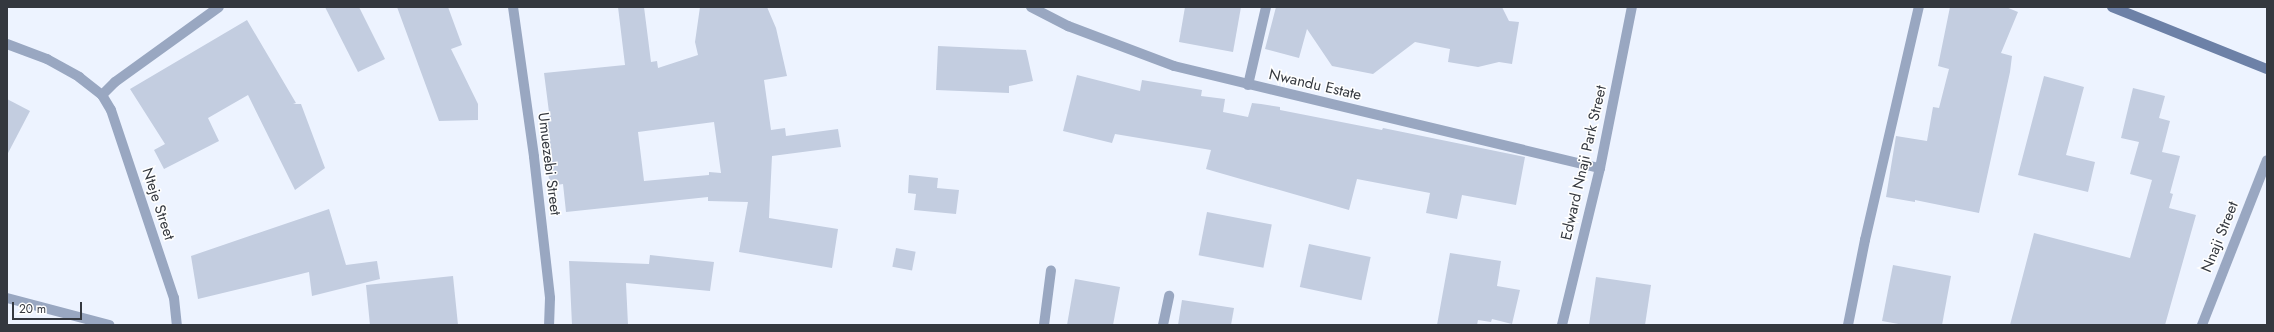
<!DOCTYPE html>
<style>
body{margin:0}
#map{position:relative;width:2274px;height:332px;overflow:hidden;background:#edf3ff;font-family:Jost,sans-serif}
div>[style]{position:absolute}
[style*='--x']{left:calc(var(--x)*1px);top:calc(var(--y)*1px);width:calc(var(--w)*1px);rotate:calc(var(--a)*1deg)}
.building>*{inset:0;background:#c3cde0;transform-origin:0 0}
.street>*{height:10px;margin:-5px;padding:0 5px;transform-origin:5px;border-radius:5px;background:#99a7c1}
.secondary>*{height:10px;margin:-5px;padding:0 5px;transform-origin:5px;border-radius:5px;background:#6d81a7}
span{translate:-50% -50%;white-space:nowrap;text-align:center;line-height:1.15;-webkit-text-stroke:3px #fff;paint-order:stroke}
.street-label{font-size:15px;color:#34383f}
.frame{position:absolute;inset:0;border:8px solid #34383f;pointer-events:none}
.scale{position:absolute;left:12px;top:302px;width:70px;height:18px;box-sizing:border-box;border:2px solid #34383f;border-top:0;padding-left:5px;font-size:12px;line-height:14px;white-space:nowrap;color:#34383f;-webkit-text-stroke:3px #fff;paint-order:stroke}
</style>
<div id="map">
<div class="building">
<i style="clip-path:polygon(325px 7px,359px 7px,385px 59px,358px 72px)"></i>
<i style="clip-path:polygon(397px 7px,448px 7px,462px 45px,451px 49px,478px 104px,478px 120px,439px 121px)"></i>
<i style="clip-path:polygon(evenodd,618px 7px,644px 7px,651px 62px,657px 61px,658px 68px,698px 55px,695px 42px,700px 7px,767px 7px,776px 28px,787px 76px,764px 80px,771px 130px,785px 128px,786px 136px,838px 129px,841px 147px,772px 156px,769px 218px,838px 229px,832px 268px,739px 252px,748px 202px,708px 201px,708px 197px,566px 212px,563px 184px,550px 186px,541px 121px,550px 120px,544px 73px,625px 65px,618px 7px,714px 122px,721px 173px,709px 172px,709px 175px,644px 181px,638px 132px,714px 122px)"></i>
<i style="clip-path:polygon(1185px 7px,1241px 7px,1233px 52px,1179px 42px)"></i>
<i style="clip-path:polygon(1276px 7px,1502px 7px,1509px 21px,1519px 22px,1512px 64px,1499px 62px,1478px 67px,1448px 62px,1450px 49px,1415px 42px,1373px 74px,1332px 66px,1307px 29px,1299px 58px,1265px 49px)"></i>
<i style="clip-path:polygon(1950px 7px,2006px 7px,2018px 12px,2001px 53px,2012px 56px,2010px 72px,1979px 213px,1915px 200px,1915px 202px,1886px 197px,1896px 136px,1927px 141px,1933px 107px,1939px 108px,1949px 69px,1938px 66px)"></i>
<i style="clip-path:polygon(247px 20px,296px 103px,293px 104px,301px 104px,325px 168px,295px 190px,248px 95px,208px 118px,219px 141px,164px 169px,154px 150px,165px 144px,130px 89px)"></i>
<i style="clip-path:polygon(938px 46px,1026px 50px,1033px 81px,1009px 86px,1009px 93px,936px 90px)"></i>
<i style="clip-path:polygon(1077px 75px,1140px 91px,1142px 80px,1202px 90px,1201px 96px,1225px 99px,1223px 112px,1248px 117px,1252px 103px,1261px 104px,1280px 107px,1280px 110px,1382px 130px,1383px 128px,1525px 157px,1516px 205px,1462px 195px,1457px 219px,1426px 213px,1430px 193px,1357px 179px,1349px 210px,1206px 169px,1211px 150px,1115px 134px,1112px 143px,1063px 131px)"></i>
<i style="clip-path:polygon(2044px 76px,2084px 87px,2066px 155px,2095px 162px,2088px 192px,2018px 175px)"></i>
<i style="clip-path:polygon(2133px 88px,2165px 96px,2159px 118px,2170px 121px,2162px 152px,2180px 156px,2170px 193px,2173px 194px,2169px 208px,2196px 215px,2165px 325px,2010px 325px,2034px 233px,2130px 258px,2152px 180px,2130px 174px,2139px 142px,2121px 138px)"></i>
<i style="clip-path:polygon(7px 99px,30px 111px,7px 155px)"></i>
<i style="clip-path:polygon(909px 175px,938px 178px,937px 188px,959px 190px,956px 214px,914px 210px,916px 194px,908px 193px)"></i>
<i style="clip-path:polygon(329px 209px,346px 265px,377px 261px,380px 279px,312px 296px,309px 272px,198px 299px,191px 256px)"></i>
<i style="left:1207px;top:212px;width:66px;height:44px;rotate:11deg"></i>
<i style="left:1309px;top:244px;width:63px;height:44px;rotate:12deg"></i>
<i style="left:896px;top:248px;width:20px;height:19px;rotate:11deg"></i>
<i style="clip-path:polygon(1450px 253px,1501px 261px,1497px 286px,1520px 290px,1512px 324px,1492px 319px,1491px 322px,1478px 320px,1477px 325px,1437px 325px)"></i>
<i style="clip-path:polygon(650px 255px,714px 262px,710px 291px,626px 283px,628px 325px,572px 325px,569px 261px,649px 264px)"></i>
<i style="clip-path:polygon(1893px 265px,1951px 276px,1942px 325px,1904px 325px,1882px 321px)"></i>
<i style="clip-path:polygon(453px 276px,458px 325px,370px 325px,366px 285px)"></i>
<i style="clip-path:polygon(1596px 277px,1651px 285px,1645px 325px,1589px 325px)"></i>
<i style="clip-path:polygon(1075px 279px,1120px 287px,1113px 325px,1067px 325px)"></i>
<i style="clip-path:polygon(1182px 300px,1234px 308px,1231px 325px,1178px 325px)"></i>
</div>
<div class="street">
<i style="--x:513;--y:7;--w:151;--a:82"></i>
<i style="--x:534;--y:157;--w:142;--a:83.5"></i>
<i style="--x:550;--y:298;--w:27;--a:92"></i>
<i style="--x:1031;--y:7;--w:42;--a:27.2"></i>
<i style="--x:1068;--y:26;--w:113;--a:20.7"></i>
<i style="--x:1174;--y:66;--w:438;--a:13.5"></i>
<i style="--x:7;--y:44;--w:43;--a:20.6"></i>
<i style="--x:47;--y:59;--w:37;--a:29"></i>
<i style="--x:79;--y:77;--w:29;--a:38"></i>
<i style="--x:102;--y:95;--w:17;--a:59"></i>
<i style="--x:111;--y:110;--w:198;--a:71.5"></i>
<i style="--x:174;--y:298;--w:27;--a:84"></i>
<i style="--x:1248;--y:85;--w:80;--a:-77"></i>
<i style="--x:102;--y:95;--w:18;--a:-45"></i>
<i style="--x:115;--y:82;--w:128;--a:-35.8"></i>
<i style="--x:7;--y:298;--w:106;--a:14.8"></i>
<i style="--x:1044;--y:325;--w:55;--a:-82.7"></i>
<i style="--x:1163;--y:325;--w:30;--a:-78"></i>
<i style="--x:1562;--y:325;--w:162;--a:-76.4"></i>
<i style="--x:1600;--y:168;--w:164;--a:-78.8"></i>
<i style="--x:1848;--y:325;--w:87;--a:-78.7"></i>
<i style="--x:1865;--y:240;--w:239;--a:-77"></i>
<i style="--x:2202;--y:325;--w:177;--a:-68.5"></i>
</div>
<div class="secondary">
<i style="--x:2112;--y:7;--w:167;--a:21.8"></i>
</div>
<div class="street-label">
<span style="left:1315px;top:85px;rotate:13deg">Nwandu Estate</span>
<span style="left:1584px;top:163px;rotate:-77deg">Edward Nnaji Park Street</span>
<span style="left:549px;top:164px;rotate:83deg">Umuezebi Street</span>
<span style="left:158px;top:204px;rotate:72deg">Nteje Street</span>
<span style="left:2220px;top:237px;rotate:-68deg">Nnaji Street</span>
</div>
<div class="frame"></div>
<div class="scale">20 m</div>
</div>
